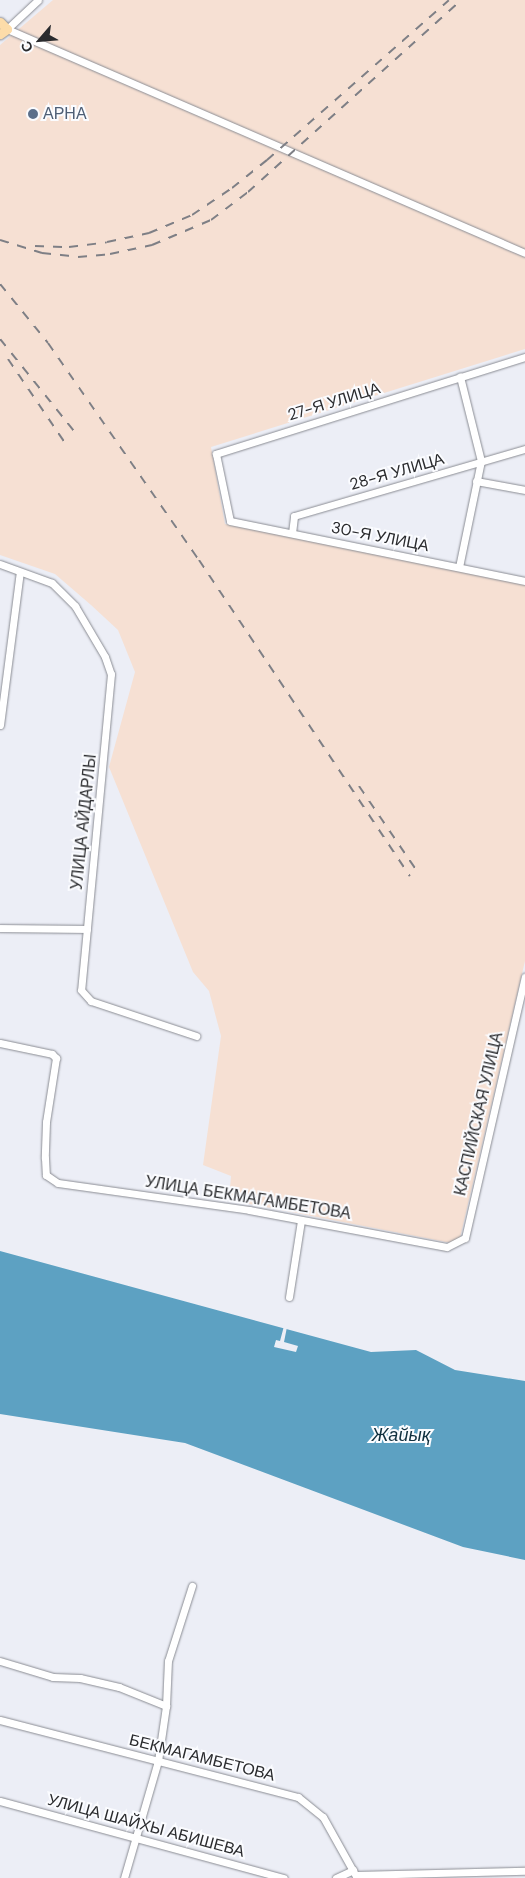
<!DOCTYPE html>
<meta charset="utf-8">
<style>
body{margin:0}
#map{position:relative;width:525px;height:1878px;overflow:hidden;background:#eceef6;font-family:"DM Sans",sans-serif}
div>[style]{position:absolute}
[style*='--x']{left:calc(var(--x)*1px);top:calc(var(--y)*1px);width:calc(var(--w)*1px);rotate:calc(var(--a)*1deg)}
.industrial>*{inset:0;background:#f6e0d3}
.water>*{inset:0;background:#5da1c2}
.pier>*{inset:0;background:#eceef6}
.roads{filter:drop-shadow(0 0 1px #8a8c93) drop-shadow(0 0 1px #8a8c93)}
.minor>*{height:7px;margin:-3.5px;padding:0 3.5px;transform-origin:3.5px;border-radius:3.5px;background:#fff}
.major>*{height:9px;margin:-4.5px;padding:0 4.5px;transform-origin:4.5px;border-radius:4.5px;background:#fddca9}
.rail>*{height:2px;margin-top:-1px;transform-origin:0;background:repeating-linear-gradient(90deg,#7e7f85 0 9px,transparent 0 18px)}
.dots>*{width:14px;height:14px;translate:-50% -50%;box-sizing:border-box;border:2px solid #fbfcff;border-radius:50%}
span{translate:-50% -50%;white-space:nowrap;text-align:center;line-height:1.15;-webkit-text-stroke:4px #fbfcff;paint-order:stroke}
.service-label{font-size:16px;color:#4e5e75}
.left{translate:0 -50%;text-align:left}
.street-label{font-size:16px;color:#2a2b2e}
.water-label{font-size:18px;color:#10303f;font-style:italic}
.north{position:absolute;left:15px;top:15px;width:50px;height:50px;-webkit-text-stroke:4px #fbfcff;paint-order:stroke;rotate:243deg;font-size:14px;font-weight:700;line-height:20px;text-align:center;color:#2a2b2e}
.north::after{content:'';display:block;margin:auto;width:18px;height:22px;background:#2a2b2e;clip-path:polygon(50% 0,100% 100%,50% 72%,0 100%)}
</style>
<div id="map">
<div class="industrial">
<i style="clip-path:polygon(53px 0,525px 0,525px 349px,211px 447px,225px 524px,525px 584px,525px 961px,460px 1238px,451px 1243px,229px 1200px,231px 1176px,203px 1165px,221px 1036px,209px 991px,193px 972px,109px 767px,135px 672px,118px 630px,91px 605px,55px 574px,0 555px,0 45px)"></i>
</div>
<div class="water">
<i style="clip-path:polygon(0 1251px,371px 1352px,416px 1350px,455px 1370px,525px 1381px,525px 1560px,463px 1547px,185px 1443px,0 1414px)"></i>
</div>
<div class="pier">
<i style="clip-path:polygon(284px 1326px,287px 1327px,284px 1342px,298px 1346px,296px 1352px,274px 1347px,276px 1340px,280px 1341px)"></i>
</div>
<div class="roads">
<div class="minor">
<i style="--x:38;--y:0;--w:42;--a:136.9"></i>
<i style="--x:7;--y:29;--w:564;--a:23.39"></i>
<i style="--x:525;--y:357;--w:324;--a:162.6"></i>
<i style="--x:216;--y:454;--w:68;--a:78.2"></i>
<i style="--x:230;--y:521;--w:301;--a:11.5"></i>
<i style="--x:476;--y:481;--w:50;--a:10.4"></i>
<i style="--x:292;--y:533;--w:17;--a:-83"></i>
<i style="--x:294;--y:516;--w:241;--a:-16.2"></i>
<i style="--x:0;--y:564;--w:55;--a:20.1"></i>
<i style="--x:52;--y:583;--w:33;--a:45"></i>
<i style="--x:75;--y:606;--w:59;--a:59.5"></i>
<i style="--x:105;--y:657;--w:18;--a:71"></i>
<i style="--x:111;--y:674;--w:317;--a:95.4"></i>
<i style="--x:81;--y:990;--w:15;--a:48"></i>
<i style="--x:91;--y:1001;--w:111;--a:18.4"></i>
<i style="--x:459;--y:567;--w:108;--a:-78.3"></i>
<i style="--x:481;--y:461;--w:87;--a:-104"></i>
<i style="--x:0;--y:725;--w:154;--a:-82.6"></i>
<i style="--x:0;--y:928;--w:87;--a:0.7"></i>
<i style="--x:0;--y:1043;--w:53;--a:11.9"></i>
<i style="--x:52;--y:1054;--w:6;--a:45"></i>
<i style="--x:56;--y:1058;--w:65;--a:98.9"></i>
<i style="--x:46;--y:1122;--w:36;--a:92"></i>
<i style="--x:45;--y:1158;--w:17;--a:87"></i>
<i style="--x:46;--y:1175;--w:14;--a:34"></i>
<i style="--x:58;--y:1183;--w:193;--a:8"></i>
<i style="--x:249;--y:1210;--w:201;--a:10.6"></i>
<i style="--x:447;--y:1247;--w:20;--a:-27"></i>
<i style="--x:465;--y:1238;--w:268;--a:-77.1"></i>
<i style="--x:289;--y:1297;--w:78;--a:-81.1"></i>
<i style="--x:0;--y:1661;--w:55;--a:16.8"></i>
<i style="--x:53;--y:1677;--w:27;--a:2"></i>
<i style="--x:80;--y:1678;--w:40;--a:13"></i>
<i style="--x:119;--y:1687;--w:51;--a:22"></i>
<i style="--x:0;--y:1720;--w:308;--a:14.5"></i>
<i style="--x:298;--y:1797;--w:32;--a:39"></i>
<i style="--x:323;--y:1817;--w:70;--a:60.9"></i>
<i style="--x:0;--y:1801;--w:294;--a:15.2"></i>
<i style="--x:356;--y:1875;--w:169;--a:-1.4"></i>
<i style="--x:124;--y:1878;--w:122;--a:-73.8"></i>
<i style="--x:158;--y:1761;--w:56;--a:-81.7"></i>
<i style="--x:166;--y:1706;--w:45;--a:-87.5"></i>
<i style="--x:168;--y:1661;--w:79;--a:-72.3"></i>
<i style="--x:336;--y:1878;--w:19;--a:-25"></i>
</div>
<div class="major">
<i style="--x:0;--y:22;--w:10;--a:45"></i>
<i style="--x:7;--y:29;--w:9;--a:144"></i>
</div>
</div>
<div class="rail">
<i style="--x:0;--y:240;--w:44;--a:17.2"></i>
<i style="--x:42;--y:253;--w:36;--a:6"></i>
<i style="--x:78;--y:257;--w:32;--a:-5"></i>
<i style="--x:110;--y:254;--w:43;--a:-12.1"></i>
<i style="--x:152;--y:245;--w:64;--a:-23"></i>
<i style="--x:211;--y:220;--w:46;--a:-37.1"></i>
<i style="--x:248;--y:192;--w:287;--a:-42"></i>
<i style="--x:35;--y:246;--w:34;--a:2"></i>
<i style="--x:69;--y:247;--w:38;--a:-7"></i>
<i style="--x:107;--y:242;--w:43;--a:-12.1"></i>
<i style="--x:149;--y:233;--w:47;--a:-22.7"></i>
<i style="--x:192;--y:215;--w:48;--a:-34"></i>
<i style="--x:232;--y:188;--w:45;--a:-38.7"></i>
<i style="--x:267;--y:160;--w:242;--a:-41.3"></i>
<i style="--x:0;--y:284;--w:76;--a:50.9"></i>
<i style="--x:48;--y:343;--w:264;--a:55.2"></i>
<i style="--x:199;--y:560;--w:380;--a:56.3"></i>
<i style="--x:0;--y:339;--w:124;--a:51.2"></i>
<i style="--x:8;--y:359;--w:102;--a:55.8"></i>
<i style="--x:359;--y:786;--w:103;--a:55.7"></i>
</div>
<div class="dots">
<i style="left:33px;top:114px;background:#5c6f8a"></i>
</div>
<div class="service-label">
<span class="left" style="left:43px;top:114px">АРНА</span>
</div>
<div class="street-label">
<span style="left:334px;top:402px;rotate:-17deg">27-Я УЛИЦА</span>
<span style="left:397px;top:472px;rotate:-16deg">28-Я УЛИЦА</span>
<span style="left:380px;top:537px;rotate:11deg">30-Я УЛИЦА</span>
<span style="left:84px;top:822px;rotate:-84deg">УЛИЦА АЙДАРЛЫ</span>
<span style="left:479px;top:1114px;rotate:-77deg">КАСПИЙСКАЯ УЛИЦА</span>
<span style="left:248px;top:1198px;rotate:9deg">УЛИЦА БЕКМАГАМБЕТОВА</span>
<span style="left:202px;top:1758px;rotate:14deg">БЕКМАГАМБЕТОВА</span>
<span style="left:146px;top:1826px;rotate:15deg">УЛИЦА ШАЙХЫ АБИШЕВА</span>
</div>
<div class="water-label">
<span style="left:401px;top:1435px">Жайық</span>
</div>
<div class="north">С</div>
</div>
